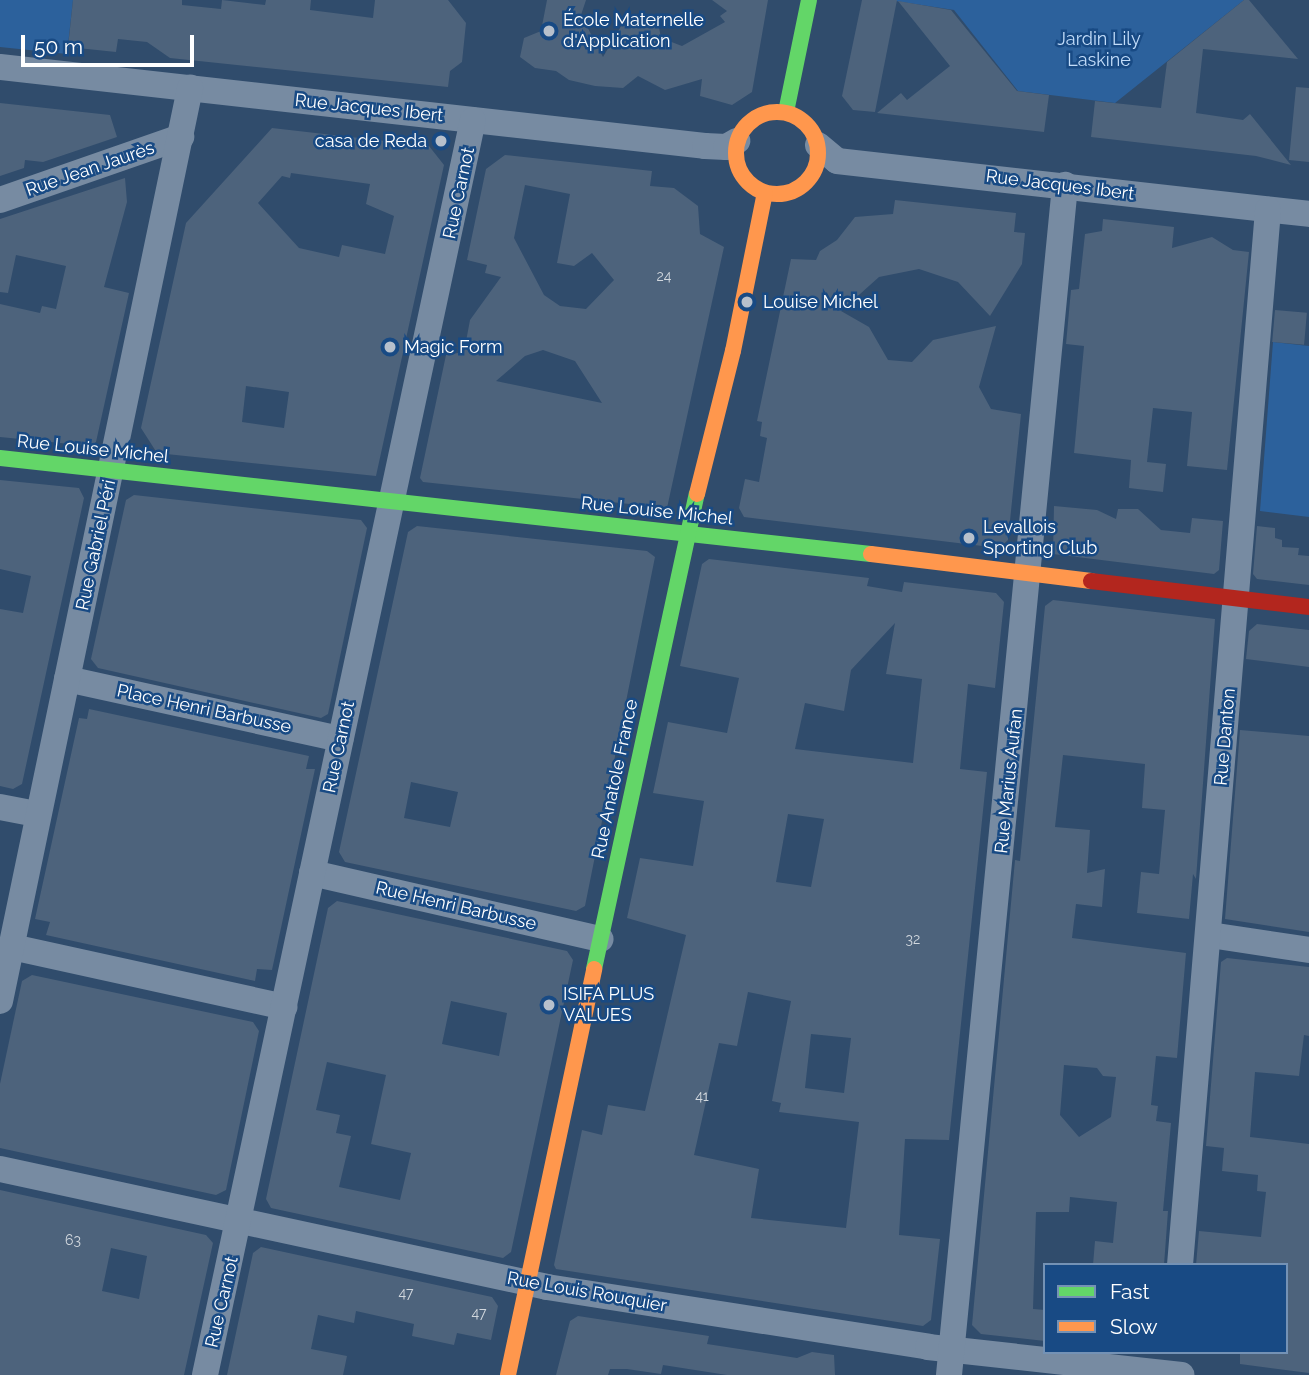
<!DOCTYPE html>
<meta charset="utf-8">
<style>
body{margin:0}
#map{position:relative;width:1309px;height:1375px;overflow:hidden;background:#304c6c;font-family:Raleway,sans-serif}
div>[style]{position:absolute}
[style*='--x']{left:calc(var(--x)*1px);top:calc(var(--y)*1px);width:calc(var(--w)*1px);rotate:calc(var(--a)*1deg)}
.green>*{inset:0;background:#2c619c}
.building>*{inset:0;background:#4d637c;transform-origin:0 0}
.street>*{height:26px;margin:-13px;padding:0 13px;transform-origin:13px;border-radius:13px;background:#778ba2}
.fast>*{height:16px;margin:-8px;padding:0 8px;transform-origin:8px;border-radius:8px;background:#63d668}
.slow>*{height:16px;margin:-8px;padding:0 8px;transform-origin:8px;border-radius:8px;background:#ff974d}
.slow>.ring{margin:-8px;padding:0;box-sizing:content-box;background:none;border:16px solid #ff974d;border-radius:50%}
.jam>*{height:16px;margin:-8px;padding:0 8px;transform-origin:8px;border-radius:8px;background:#b3261e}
.dots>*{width:19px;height:19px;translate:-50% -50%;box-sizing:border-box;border:4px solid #184a84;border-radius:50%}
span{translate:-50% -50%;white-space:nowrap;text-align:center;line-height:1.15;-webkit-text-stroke:5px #184a84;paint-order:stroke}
.number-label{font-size:14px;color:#d2d8de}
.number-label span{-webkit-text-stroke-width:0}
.poi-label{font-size:18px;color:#fff}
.left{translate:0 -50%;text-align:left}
.right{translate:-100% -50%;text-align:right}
.park-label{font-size:18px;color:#c2dcf9}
.street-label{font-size:18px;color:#fff}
.legend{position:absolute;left:1043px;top:1263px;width:245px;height:91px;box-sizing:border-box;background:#184a84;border:2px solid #7492b5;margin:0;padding:9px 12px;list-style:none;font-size:21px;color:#fff}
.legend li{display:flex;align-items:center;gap:14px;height:35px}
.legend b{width:35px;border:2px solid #7492b5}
.scale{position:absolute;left:21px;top:35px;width:173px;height:32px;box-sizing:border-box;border:4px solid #fff;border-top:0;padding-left:9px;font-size:21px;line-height:24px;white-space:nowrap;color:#fff;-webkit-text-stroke:5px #184a84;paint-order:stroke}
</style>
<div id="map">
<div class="green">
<i style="clip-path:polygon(0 0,73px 0,67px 54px,0 47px)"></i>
<i style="clip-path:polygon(889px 0,1244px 0,1115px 103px,1018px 91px,954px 10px)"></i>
<i style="clip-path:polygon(1273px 342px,1309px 346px,1309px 517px,1260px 511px)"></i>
</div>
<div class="building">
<i style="clip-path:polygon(73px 0,182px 0,182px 5px,221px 9px,222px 0,265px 5px,266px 0,311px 0,310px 10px,373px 18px,375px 0,448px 0,466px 23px,462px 62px,450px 71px,448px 87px,170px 58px,147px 42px,118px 39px,116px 52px,68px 47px)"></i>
<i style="clip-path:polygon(547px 0,586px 0,581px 15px,603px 57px,628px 14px,658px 22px,661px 38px,682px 46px,725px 22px,720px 16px,727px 11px,712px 0,768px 0,752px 92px,732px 105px,700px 96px,702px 79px,665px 90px,638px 76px,623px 88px,595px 86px,569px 80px,556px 71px,535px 68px,520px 57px,524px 38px,541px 31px)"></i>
<i style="clip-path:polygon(862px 0,897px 0,875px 112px,853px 110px,842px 96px)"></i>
<i style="clip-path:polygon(1244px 0,1249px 0,1298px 59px,1203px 49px,1196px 113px,1243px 120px,1250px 114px,1291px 165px,1256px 156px,1091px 137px,1095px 101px,1161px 108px,1167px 62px)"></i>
<i style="clip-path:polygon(898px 1px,951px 10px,1017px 91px,1049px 95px,1044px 132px,877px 113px,901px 93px,907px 100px,950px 66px)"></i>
<i style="clip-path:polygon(1296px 87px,1309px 88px,1309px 162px,1289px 160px)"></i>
<i style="clip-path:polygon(0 103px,110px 115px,117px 137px,43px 162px,25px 160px,24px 168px,0 176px)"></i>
<i style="clip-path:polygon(evenodd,272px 128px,429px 146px,444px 165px,376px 476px,157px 453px,141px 428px,186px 223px,272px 128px,291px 173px,370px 184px,366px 204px,394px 216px,385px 254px,342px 245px,339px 257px,299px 248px,258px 203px,282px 176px,290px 178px,291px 173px,272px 128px,246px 386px,289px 392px,284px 428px,242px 422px,246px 386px)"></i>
<i style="clip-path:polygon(evenodd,505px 155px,652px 171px,650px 186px,674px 188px,698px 206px,700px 234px,724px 247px,667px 508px,423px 482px,420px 478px,446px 355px,464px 352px,470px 320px,501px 277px,485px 273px,487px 265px,467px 260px,486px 169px,505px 155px,525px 185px,570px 194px,557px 263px,574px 266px,592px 253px,614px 280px,586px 309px,560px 306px,544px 295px,514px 238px,525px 185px,505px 155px,543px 350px,575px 361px,602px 403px,496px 381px,525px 356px,543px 350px)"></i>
<i style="clip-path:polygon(125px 178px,127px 202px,104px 287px,129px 293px,96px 442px,91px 446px,0 437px,0 304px,40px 313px,42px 306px,56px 309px,66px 266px,16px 255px,8px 293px,0 292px,0 219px)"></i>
<i style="clip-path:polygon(895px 200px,1016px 213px,1014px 232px,1025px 233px,1022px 264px,990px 316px,958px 282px,919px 269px,879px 277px,841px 311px,869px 327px,888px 360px,912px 362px,933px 340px,996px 326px,979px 387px,991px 409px,1021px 414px,1008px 540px,999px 548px,744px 517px,739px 508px,745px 479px,759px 482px,767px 438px,760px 436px,762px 422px,757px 421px,791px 259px,816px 260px,820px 251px,837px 240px,855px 217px,893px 214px)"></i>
<i style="clip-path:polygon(1103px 219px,1174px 227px,1172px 248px,1212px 237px,1233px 250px,1249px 252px,1227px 470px,1187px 466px,1192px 412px,1153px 408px,1147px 462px,1166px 464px,1163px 492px,1129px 488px,1131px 460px,1074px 453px,1084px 346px,1066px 344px,1071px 290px,1079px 289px,1085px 234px,1102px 231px)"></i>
<i style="left:1275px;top:310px;width:32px;height:32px;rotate:5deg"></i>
<i style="clip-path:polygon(0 480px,79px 488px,84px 498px,22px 784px,13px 789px,0 786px,0 609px,23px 613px,31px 576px,0 569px)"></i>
<i style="clip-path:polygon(134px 495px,361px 520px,367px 528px,328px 714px,321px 718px,98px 668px,91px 659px,126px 500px)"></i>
<i style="clip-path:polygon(1054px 506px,1097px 510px,1116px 519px,1118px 509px,1138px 509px,1161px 530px,1190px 533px,1192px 518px,1223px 521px,1219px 570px,1214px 574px,1053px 554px)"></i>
<i style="clip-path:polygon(evenodd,417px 526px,647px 551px,655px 557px,585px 906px,576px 911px,345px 862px,339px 852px,408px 532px,417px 526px,411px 782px,458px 792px,450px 827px,404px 818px,411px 782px)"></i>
<i style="clip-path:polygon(1257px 526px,1275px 528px,1275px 538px,1282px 540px,1282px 547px,1299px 548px,1298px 555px,1309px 556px,1309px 585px,1257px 579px,1253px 574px)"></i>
<i style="clip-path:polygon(evenodd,709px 559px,869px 578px,867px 586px,902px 592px,904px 582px,996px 593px,1004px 602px,995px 688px,968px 684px,960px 769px,987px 772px,949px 1140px,905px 1139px,899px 1235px,940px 1239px,931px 1320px,923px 1326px,556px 1269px,554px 1265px,582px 1130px,602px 1135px,608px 1105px,645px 1111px,686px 935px,627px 918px,640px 858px,693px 866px,704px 801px,653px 793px,668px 722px,727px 733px,739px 678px,680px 666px,702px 564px,709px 559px,895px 623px,886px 674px,922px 679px,913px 763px,795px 749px,805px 703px,844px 711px,851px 670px,895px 623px,709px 559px,788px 814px,824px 819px,811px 887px,776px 882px,788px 814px,709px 559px,748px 992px,791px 1001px,772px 1101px,781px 1103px,779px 1112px,859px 1122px,846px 1228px,751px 1218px,759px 1169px,694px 1155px,719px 1043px,737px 1046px,748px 992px,709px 559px,811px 1034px,851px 1038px,844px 1093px,805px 1088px,811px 1034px)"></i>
<i style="clip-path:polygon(evenodd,1053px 600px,1215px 619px,1196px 879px,1193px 874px,1189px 919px,1137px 913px,1141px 872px,1159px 874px,1165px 810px,1142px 808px,1145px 764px,1063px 755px,1055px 827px,1090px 830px,1087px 873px,1105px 869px,1102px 907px,1076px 904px,1072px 938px,1186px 953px,1177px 1058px,1156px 1056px,1151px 1105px,1158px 1106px,1156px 1121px,1171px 1123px,1163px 1211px,1168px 1211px,1164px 1265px,1093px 1265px,1095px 1241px,1113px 1243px,1117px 1202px,1070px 1197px,1069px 1212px,1036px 1212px,1033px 1309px,1045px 1310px,1045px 1341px,981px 1334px,972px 1325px,1015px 860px,1020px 861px,1045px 606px,1053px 600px,1064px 1065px,1097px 1068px,1103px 1076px,1116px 1077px,1111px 1117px,1079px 1137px,1060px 1115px,1064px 1065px)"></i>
<i style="clip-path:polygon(1257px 624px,1309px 630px,1309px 667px,1246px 659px,1249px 631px)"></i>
<i style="clip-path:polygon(89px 709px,309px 756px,306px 769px,315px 769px,272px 970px,257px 969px,255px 981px,46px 935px,50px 922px,35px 919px,79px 718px,87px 719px)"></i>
<i style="clip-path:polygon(1240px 730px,1309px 736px,1309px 932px,1225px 919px)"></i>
<i style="clip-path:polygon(evenodd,337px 901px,567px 951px,573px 960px,511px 1252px,503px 1258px,271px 1208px,266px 1199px,328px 908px,337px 901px,451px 1001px,507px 1013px,499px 1056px,442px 1044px,451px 1001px,337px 901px,327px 1062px,386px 1075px,371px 1144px,411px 1153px,400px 1200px,339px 1187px,351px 1136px,336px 1133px,340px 1115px,316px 1110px,327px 1062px)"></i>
<i style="clip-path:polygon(1227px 958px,1309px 967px,1309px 1036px,1304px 1035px,1299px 1076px,1255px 1072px,1250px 1137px,1309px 1144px,1309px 1373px,1240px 1364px,1240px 1352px,1286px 1352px,1286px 1265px,1196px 1265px,1199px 1231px,1261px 1237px,1266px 1192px,1257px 1191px,1258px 1175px,1222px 1171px,1224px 1148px,1206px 1146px,1221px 962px)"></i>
<i style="clip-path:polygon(32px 975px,253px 1022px,259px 1031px,226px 1190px,216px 1195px,0 1148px,0 1084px,22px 981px)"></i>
<i style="clip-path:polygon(evenodd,0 1190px,206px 1235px,213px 1243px,184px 1375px,0 1375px,0 1190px,111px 1248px,147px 1256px,139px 1299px,102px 1291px,111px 1248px)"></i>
<i style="clip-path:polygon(261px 1247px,492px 1297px,498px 1306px,491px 1340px,457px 1333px,454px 1345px,412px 1336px,414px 1324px,356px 1311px,354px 1323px,318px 1315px,311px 1349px,347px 1356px,343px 1375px,227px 1375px,253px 1253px)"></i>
<i style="clip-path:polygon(578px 1316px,709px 1336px,707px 1344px,797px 1358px,812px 1352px,834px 1355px,835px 1375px,727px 1375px,663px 1365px,661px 1374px,627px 1369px,610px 1369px,608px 1375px,556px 1375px,570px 1321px)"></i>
</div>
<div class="street">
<i style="--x:0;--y:67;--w:709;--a:6.39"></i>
<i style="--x:705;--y:146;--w:21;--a:3"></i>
<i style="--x:726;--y:147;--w:13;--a:-29"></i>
<i style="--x:818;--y:145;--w:25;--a:40"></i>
<i style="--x:837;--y:161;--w:475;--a:6.4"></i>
<i style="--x:0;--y:200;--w:192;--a:-19.2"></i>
<i style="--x:67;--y:679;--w:280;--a:12.4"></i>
<i style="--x:0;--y:807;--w:33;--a:11"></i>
<i style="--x:312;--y:873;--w:296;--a:12.9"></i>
<i style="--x:1210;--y:935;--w:100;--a:8.6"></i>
<i style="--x:12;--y:947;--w:279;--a:12.4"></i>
<i style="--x:0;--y:1001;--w:933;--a:-78.24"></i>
<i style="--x:0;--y:1169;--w:560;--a:12.17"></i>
<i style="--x:547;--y:1287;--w:386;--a:8.9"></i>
<i style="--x:928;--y:1347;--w:255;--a:6.3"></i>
<i style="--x:1180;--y:1265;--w:1059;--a:-85.23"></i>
<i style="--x:205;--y:1375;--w:1283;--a:-77.95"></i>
<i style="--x:949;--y:1375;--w:1196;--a:-84.43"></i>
</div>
<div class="fast">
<i style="--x:786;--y:112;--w:114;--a:-78.4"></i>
<i style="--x:0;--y:458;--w:876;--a:6.29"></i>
<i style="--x:594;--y:969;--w:486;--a:-77.8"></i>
</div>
<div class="slow">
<i class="ring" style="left:736px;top:112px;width:66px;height:66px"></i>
<i style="--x:697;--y:494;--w:147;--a:-75.9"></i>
<i style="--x:733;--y:351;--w:161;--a:-78.6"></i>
<i style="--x:871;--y:554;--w:222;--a:7"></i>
<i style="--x:508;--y:1375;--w:415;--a:-78"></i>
</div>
<div class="jam">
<i style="--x:1091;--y:581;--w:220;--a:6.8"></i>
</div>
<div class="dots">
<i style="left:549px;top:31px;background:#b7c0cc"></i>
<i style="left:441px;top:141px;background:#b7c0cc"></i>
<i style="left:747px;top:302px;background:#b7c0cc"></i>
<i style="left:390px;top:347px;background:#b7c0cc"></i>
<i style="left:969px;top:538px;background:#b7c0cc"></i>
<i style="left:549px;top:1005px;background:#b7c0cc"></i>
</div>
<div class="number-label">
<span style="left:664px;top:276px">24</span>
<span style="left:913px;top:939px">32</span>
<span style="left:702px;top:1096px">41</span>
<span style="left:73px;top:1240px">63</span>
<span style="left:406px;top:1293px">47</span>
<span style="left:479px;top:1313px">47</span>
</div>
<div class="poi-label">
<span class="left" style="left:563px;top:31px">École Maternelle<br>d'Application</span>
<span class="right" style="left:427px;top:141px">casa de Reda</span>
<span class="left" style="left:763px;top:302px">Louise Michel</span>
<span class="left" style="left:404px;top:347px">Magic Form</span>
<span class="left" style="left:983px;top:538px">Levallois<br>Sporting Club</span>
<span class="left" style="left:563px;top:1005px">ISIFA PLUS<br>VALUES</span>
</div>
<div class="park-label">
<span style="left:1099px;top:50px">Jardin Lily<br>Laskine</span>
</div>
<div class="street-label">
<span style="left:369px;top:108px;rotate:6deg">Rue Jacques Ibert</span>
<span style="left:90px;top:169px;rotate:-19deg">Rue Jean Jaurès</span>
<span style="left:1060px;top:185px;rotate:7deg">Rue Jacques Ibert</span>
<span style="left:459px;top:193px;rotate:-78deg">Rue Carnot</span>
<span style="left:93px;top:449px;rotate:6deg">Rue Louise Michel</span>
<span style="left:657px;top:511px;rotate:6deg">Rue Louise Michel</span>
<span style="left:96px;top:545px;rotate:-78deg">Rue Gabriel Péri</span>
<span style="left:204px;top:709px;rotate:12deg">Place Henri Barbusse</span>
<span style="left:1225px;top:737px;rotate:-85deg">Rue Danton</span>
<span style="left:339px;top:747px;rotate:-78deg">Rue Carnot</span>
<span style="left:615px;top:779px;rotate:-78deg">Rue Anatole France</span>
<span style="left:1009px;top:781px;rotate:-84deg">Rue Marius Aufan</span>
<span style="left:456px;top:906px;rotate:13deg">Rue Henri Barbusse</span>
<span style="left:587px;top:1292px;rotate:10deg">Rue Louis Rouquier</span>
<span style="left:222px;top:1302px;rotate:-77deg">Rue Carnot</span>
</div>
<ul class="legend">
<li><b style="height:9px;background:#63d668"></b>Fast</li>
<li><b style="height:9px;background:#ff974d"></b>Slow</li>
</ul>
<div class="scale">50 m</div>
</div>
